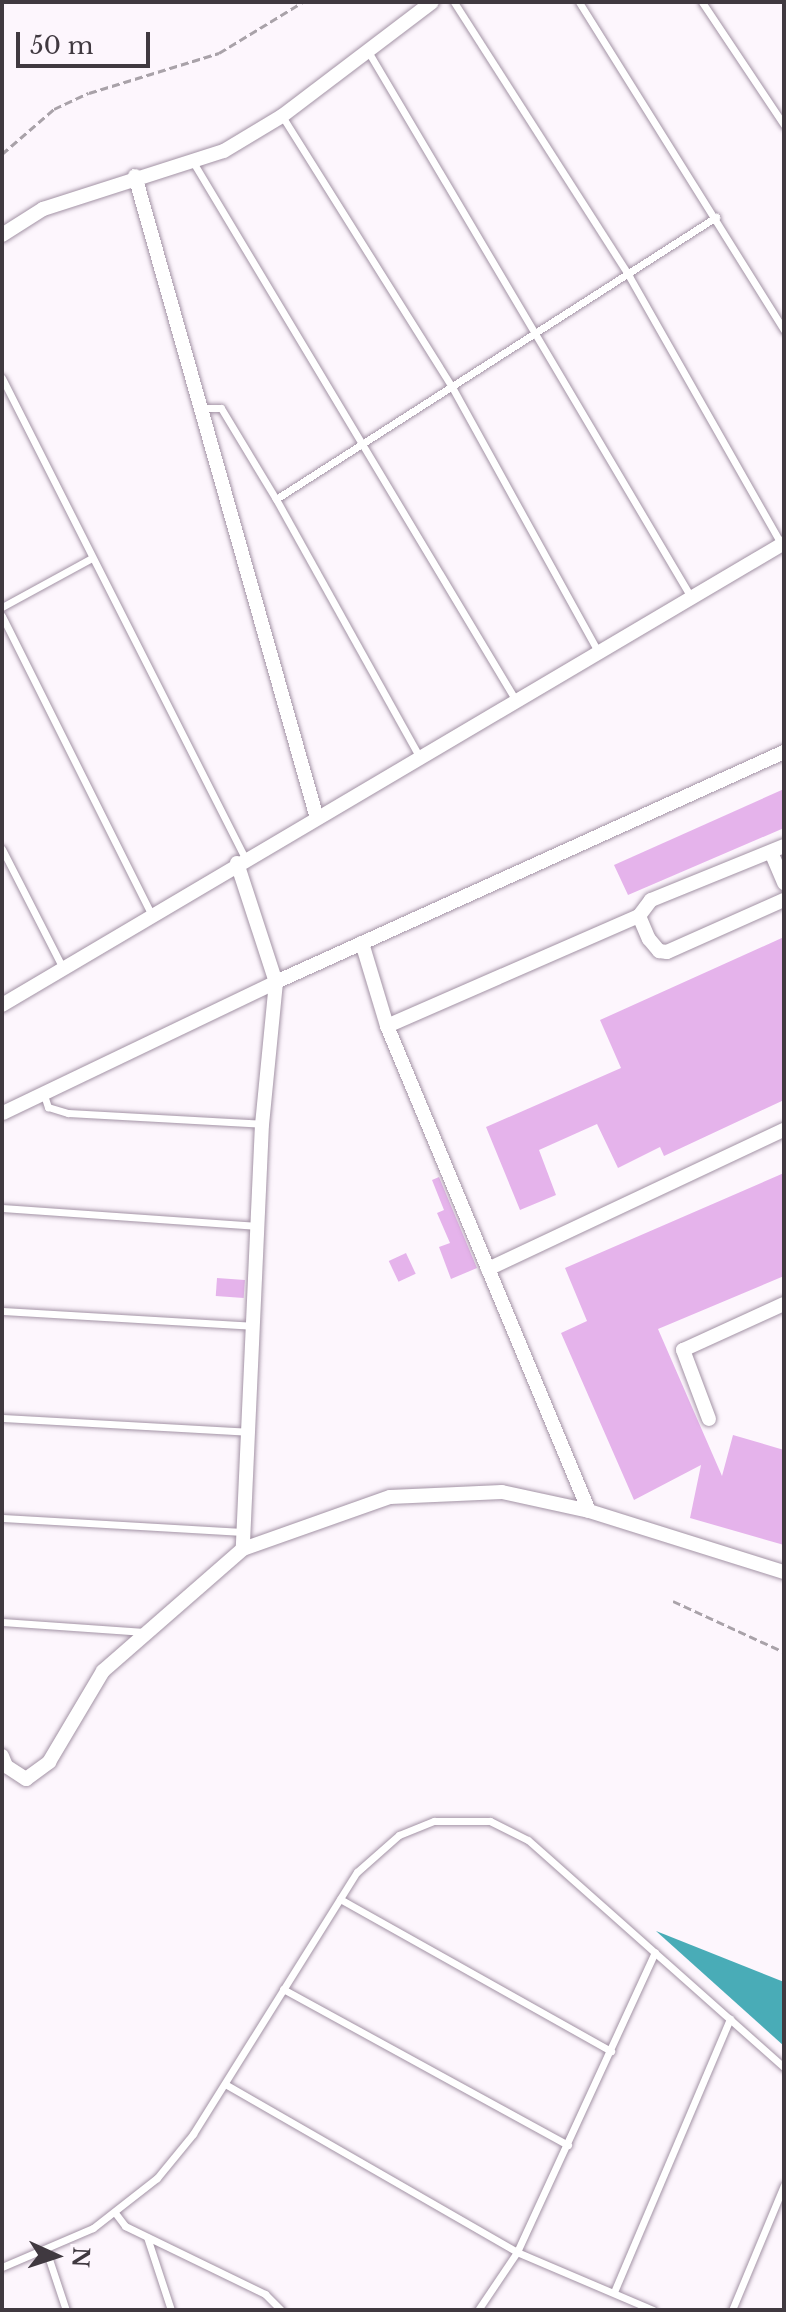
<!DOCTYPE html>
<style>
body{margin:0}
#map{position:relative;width:786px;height:2312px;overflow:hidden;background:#fdf6fd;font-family:"Libre Baskerville",serif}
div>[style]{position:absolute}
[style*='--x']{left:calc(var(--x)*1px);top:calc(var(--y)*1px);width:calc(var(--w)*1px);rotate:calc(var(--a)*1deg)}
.water>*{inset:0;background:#49acb7}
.building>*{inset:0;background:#e5b3eb;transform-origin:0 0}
.path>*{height:3px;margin-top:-1.5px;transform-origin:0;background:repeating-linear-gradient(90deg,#a9a2a9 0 8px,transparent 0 12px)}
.roads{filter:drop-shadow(0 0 2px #a393a5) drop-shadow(0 0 2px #a393a5)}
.service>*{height:7px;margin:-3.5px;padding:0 3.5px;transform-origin:3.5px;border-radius:3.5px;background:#fff}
.minor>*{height:14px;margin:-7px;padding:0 7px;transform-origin:7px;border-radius:7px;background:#fff}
span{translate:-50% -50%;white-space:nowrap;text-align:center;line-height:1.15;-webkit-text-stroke:6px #fdf6fd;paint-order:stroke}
.frame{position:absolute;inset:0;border:4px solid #403940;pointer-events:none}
.north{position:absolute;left:16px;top:2216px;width:80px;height:80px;-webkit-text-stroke:6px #fdf6fd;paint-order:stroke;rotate:93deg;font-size:22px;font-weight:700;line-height:32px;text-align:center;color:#403940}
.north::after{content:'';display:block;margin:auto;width:28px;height:36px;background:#403940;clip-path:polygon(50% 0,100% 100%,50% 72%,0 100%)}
.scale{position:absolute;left:16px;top:32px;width:134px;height:36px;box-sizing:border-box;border:4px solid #403940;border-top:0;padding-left:10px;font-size:24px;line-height:28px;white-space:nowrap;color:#403940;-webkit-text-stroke:6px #fdf6fd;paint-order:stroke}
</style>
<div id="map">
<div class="water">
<i style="clip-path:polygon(656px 1931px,784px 1982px,784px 2046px)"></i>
</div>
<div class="building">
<i style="clip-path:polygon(784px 789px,784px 828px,628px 895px,614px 865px)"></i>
<i style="clip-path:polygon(784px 937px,784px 1100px,664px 1156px,660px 1147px,618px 1168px,597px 1124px,539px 1150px,556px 1195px,520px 1210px,486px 1127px,621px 1068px,600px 1020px)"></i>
<i style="clip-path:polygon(784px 1173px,784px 1276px,658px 1329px,722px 1476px,733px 1435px,784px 1450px,784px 1545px,690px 1518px,701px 1465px,634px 1500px,561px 1333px,587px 1321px,565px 1268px)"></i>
<i style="clip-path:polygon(439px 1177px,477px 1268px,451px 1279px,439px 1247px,450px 1243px,437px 1213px,444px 1210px,432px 1180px)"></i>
<i style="left:406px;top:1253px;width:23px;height:19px;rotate:65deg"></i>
<i style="left:217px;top:1278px;width:28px;height:18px;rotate:4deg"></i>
</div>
<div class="path">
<i style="--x:2;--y:154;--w:69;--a:-40.9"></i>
<i style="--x:54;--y:109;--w:38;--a:-25"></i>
<i style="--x:89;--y:93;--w:136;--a:-17.1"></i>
<i style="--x:219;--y:53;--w:98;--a:-31.3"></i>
<i style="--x:673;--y:1601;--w:122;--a:24.7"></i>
</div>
<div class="roads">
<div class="service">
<i style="--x:454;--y:2;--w:325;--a:57.4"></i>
<i style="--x:629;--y:276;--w:308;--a:60.4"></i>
<i style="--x:579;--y:2;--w:387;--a:58"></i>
<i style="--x:702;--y:2;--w:148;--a:56.3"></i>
<i style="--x:369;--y:53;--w:632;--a:59.38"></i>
<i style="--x:282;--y:116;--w:320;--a:57.9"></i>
<i style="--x:452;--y:387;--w:302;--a:61.1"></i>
<i style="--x:193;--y:162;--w:626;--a:59.05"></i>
<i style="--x:2;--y:378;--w:538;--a:63.15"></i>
<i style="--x:203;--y:408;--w:18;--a:0"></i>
<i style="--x:221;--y:408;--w:106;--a:58.9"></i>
<i style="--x:276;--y:499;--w:523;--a:-32.66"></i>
<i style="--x:276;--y:499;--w:294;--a:60.9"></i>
<i style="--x:2;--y:607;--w:102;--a:-28.6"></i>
<i style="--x:2;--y:616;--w:335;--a:63.4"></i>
<i style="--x:2;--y:849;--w:134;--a:62.9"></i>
<i style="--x:44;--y:1095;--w:13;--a:72"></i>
<i style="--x:48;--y:1107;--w:21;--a:17"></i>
<i style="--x:68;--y:1113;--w:194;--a:3.2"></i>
<i style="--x:2;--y:1208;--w:257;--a:4"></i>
<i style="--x:2;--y:1311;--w:251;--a:3.4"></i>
<i style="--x:2;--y:1418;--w:247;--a:3.2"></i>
<i style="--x:2;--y:1518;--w:242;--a:3.3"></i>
<i style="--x:2;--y:1622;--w:143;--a:4"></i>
<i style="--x:340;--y:1899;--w:311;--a:29.3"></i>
<i style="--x:283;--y:1989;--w:325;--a:28.7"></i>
<i style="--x:225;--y:2084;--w:337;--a:29.9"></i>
<i style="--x:517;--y:2252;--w:70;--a:123.9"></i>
<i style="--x:116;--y:2214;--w:15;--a:53"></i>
<i style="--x:125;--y:2226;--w:156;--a:25.9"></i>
<i style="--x:265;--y:2294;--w:23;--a:45"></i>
<i style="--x:147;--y:2237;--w:77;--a:71.8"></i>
<i style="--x:46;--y:2250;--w:63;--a:71.6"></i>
<i style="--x:2;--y:2267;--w:99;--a:-23.2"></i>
<i style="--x:93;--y:2228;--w:81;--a:-38"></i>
<i style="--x:157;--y:2178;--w:57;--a:-50.7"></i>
<i style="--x:193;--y:2134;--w:309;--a:-58"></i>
<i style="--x:357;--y:1872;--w:56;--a:-41.4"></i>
<i style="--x:399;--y:1835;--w:38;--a:-22"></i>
<i style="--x:434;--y:1821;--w:56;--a:0"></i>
<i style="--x:490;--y:1821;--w:42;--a:26.6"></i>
<i style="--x:528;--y:1840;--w:342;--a:41.6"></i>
<i style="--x:614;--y:2292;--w:297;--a:-67"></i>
<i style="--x:653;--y:2310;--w:148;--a:-156.9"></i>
<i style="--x:517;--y:2252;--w:330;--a:-65.3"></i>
<i style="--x:732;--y:2310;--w:135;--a:-67.4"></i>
</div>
<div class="minor">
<i style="--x:135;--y:176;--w:664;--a:74.18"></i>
<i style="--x:2;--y:235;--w:49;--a:-32.4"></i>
<i style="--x:43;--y:209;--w:190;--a:-17.8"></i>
<i style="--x:224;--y:151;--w:68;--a:-31.1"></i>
<i style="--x:282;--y:116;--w:188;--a:-37.2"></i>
<i style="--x:784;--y:846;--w:144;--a:157.9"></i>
<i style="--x:651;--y:900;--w:20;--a:127"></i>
<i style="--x:639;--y:916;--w:25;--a:67"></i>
<i style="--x:649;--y:939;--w:16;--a:50"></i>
<i style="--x:659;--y:951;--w:8;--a:7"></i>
<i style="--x:667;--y:952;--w:128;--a:-24"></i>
<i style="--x:771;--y:852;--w:34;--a:67"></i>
<i style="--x:237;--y:863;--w:125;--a:71.9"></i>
<i style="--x:276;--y:982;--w:143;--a:95.6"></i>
<i style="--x:262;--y:1124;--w:425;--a:92.6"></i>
<i style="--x:362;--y:943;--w:87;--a:73.2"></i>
<i style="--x:387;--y:1026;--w:525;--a:67.39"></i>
<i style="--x:2;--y:1005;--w:908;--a:-30.57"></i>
<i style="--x:387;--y:1026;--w:275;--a:-23.6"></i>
<i style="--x:3;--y:1113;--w:303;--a:-25.6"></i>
<i style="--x:276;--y:982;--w:558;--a:-24.36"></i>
<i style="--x:488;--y:1269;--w:327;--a:-25.2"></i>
<i style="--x:709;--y:1419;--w:74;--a:-110.6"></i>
<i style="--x:683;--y:1350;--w:111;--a:-24.5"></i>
<i style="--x:2;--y:1756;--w:11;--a:68"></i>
<i style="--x:6;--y:1766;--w:24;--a:33"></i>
<i style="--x:26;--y:1779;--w:29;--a:-36"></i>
<i style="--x:49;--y:1762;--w:106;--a:-59.3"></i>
<i style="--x:103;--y:1671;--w:186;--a:-41.1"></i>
<i style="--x:243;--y:1549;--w:156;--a:-19.5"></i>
<i style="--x:390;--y:1497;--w:112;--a:-2.6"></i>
<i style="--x:502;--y:1492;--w:89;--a:12.3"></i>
<i style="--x:589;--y:1511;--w:204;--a:17.4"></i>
</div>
</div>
<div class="frame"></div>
<div class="north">N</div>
<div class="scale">50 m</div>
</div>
